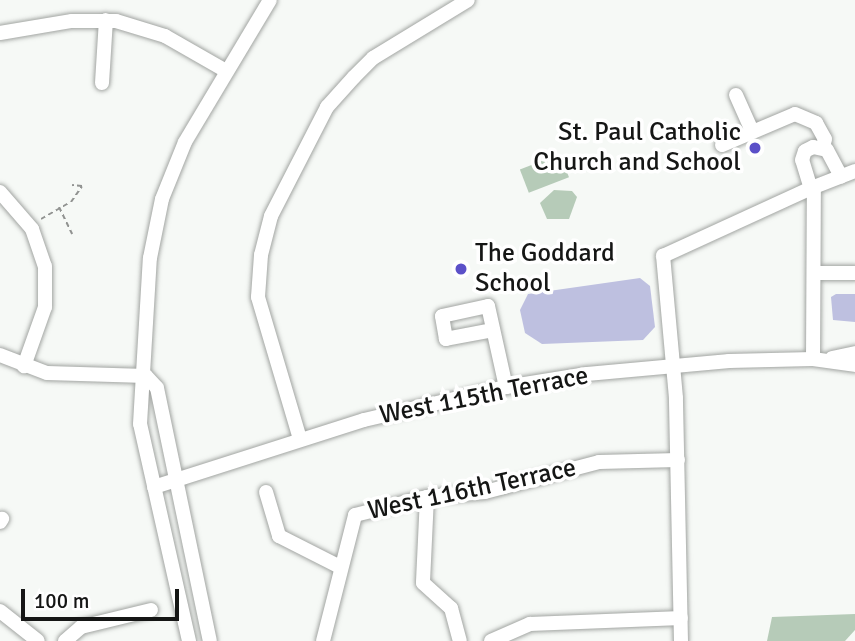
<!DOCTYPE html>
<style>
body{margin:0}
#map{position:relative;width:855px;height:641px;overflow:hidden;background:#f6f9f6;font-family:Signika,sans-serif}
div>[style]{position:absolute}
[style*='--x']{left:calc(var(--x)*1px);top:calc(var(--y)*1px);width:calc(var(--w)*1px);rotate:calc(var(--a)*1deg)}
.green>*{inset:0;background:#b6cbb8;transform-origin:0 0}
.water>*{inset:0;background:#bec0e0}
.path>*{height:2px;margin-top:-1px;transform-origin:0;background:repeating-linear-gradient(90deg,#919391 0 5px,transparent 0 8.5px)}
.roads{filter:drop-shadow(0 0 2px #a2a5a2) drop-shadow(0 0 2px #a2a5a2)}
.minor>*{height:14px;margin:-7px;padding:0 7px;transform-origin:7px;border-radius:7px;background:#fff}
.dots>*{width:19px;height:19px;translate:-50% -50%;box-sizing:border-box;border:4px solid #fff;border-radius:50%}
span{translate:-50% -50%;white-space:nowrap;text-align:center;line-height:1.15;-webkit-text-stroke:7px #fff;paint-order:stroke}
.poi-label{font-size:26px;color:#151615}
.right{translate:-100% -50%;text-align:right}
.left{translate:0 -50%;text-align:left}
.street-label{font-size:26px;color:#151615}
.scale{position:absolute;left:21px;top:589px;width:158px;height:32px;box-sizing:border-box;border:4px solid #151615;border-top:0;padding-left:9px;font-size:21px;line-height:24px;white-space:nowrap;color:#151615;-webkit-text-stroke:5px #fff;paint-order:stroke}
</style>
<div id="map">
<div class="green">
<i style="left:560px;top:154px;width:25px;height:43px;rotate:69deg"></i>
<i style="clip-path:polygon(554px 190px,572px 191px,577px 197px,569px 219px,547px 219px,540px 203px)"></i>
<i style="clip-path:polygon(855px 614px,855px 630px,845px 641px,767px 641px,772px 617px)"></i>
</div>
<div class="water">
<i style="clip-path:polygon(640px 278px,650px 286px,655px 327px,643px 340px,542px 344px,525px 333px,520px 310px,528px 294px)"></i>
<i style="clip-path:polygon(836px 294px,855px 294px,855px 322px,833px 320px,831px 297px)"></i>
</div>
<div class="path">
<i style="--x:59;--y:207;--w:30;--a:64"></i>
<i style="--x:41;--y:219;--w:34;--a:-30"></i>
<i style="--x:71;--y:202;--w:19;--a:-55"></i>
<i style="--x:82;--y:186;--w:10;--a:-174"></i>
</div>
<div class="roads">
<div class="minor">
<i style="--x:0;--y:33;--w:73;--a:-9.5"></i>
<i style="--x:72;--y:21;--w:44;--a:0"></i>
<i style="--x:116;--y:21;--w:51;--a:17"></i>
<i style="--x:165;--y:36;--w:70;--a:29.8"></i>
<i style="--x:102;--y:83;--w:63;--a:-86.4"></i>
<i style="--x:736;--y:95;--w:39;--a:66"></i>
<i style="--x:722;--y:145;--w:79;--a:-23"></i>
<i style="--x:795;--y:114;--w:23;--a:23"></i>
<i style="--x:816;--y:123;--w:18;--a:61"></i>
<i style="--x:825;--y:139;--w:8;--a:104"></i>
<i style="--x:811;--y:189;--w:30;--a:-107"></i>
<i style="--x:802;--y:160;--w:9;--a:-72"></i>
<i style="--x:805;--y:151;--w:9;--a:-27"></i>
<i style="--x:813;--y:147;--w:14;--a:12"></i>
<i style="--x:827;--y:150;--w:30;--a:62"></i>
<i style="--x:0;--y:192;--w:49;--a:49.1"></i>
<i style="--x:32;--y:229;--w:39;--a:71"></i>
<i style="--x:45;--y:266;--w:41;--a:90"></i>
<i style="--x:45;--y:307;--w:63;--a:109.6"></i>
<i style="--x:814;--y:273;--w:41;--a:0"></i>
<i style="--x:493;--y:330;--w:48;--a:169.2"></i>
<i style="--x:446;--y:339;--w:23;--a:-100"></i>
<i style="--x:442;--y:316;--w:47;--a:-12.3"></i>
<i style="--x:488;--y:306;--w:83;--a:77.5"></i>
<i style="--x:0;--y:355;--w:50;--a:21"></i>
<i style="--x:47;--y:373;--w:99;--a:1.7"></i>
<i style="--x:832;--y:358;--w:24;--a:-12"></i>
<i style="--x:813;--y:359;--w:172;--a:-89.7"></i>
<i style="--x:814;--y:187;--w:44;--a:-21.3"></i>
<i style="--x:146;--y:376;--w:16;--a:47"></i>
<i style="--x:157;--y:388;--w:258;--a:78.2"></i>
<i style="--x:300;--y:439;--w:148;--a:-106.5"></i>
<i style="--x:258;--y:297;--w:42;--a:-85.9"></i>
<i style="--x:261;--y:255;--w:40;--a:-75.6"></i>
<i style="--x:271;--y:216;--w:123;--a:-62.8"></i>
<i style="--x:327;--y:107;--w:40;--a:-48"></i>
<i style="--x:354;--y:77;--w:27;--a:-45"></i>
<i style="--x:373;--y:58;--w:111;--a:-31.4"></i>
<i style="--x:154;--y:487;--w:220;--a:-17.7"></i>
<i style="--x:364;--y:420;--w:146;--a:-13.1"></i>
<i style="--x:506;--y:387;--w:82;--a:-9.1"></i>
<i style="--x:587;--y:374;--w:143;--a:-5.2"></i>
<i style="--x:729;--y:361;--w:84;--a:-1.4"></i>
<i style="--x:813;--y:359;--w:42;--a:8.1"></i>
<i style="--x:266;--y:492;--w:46;--a:73.5"></i>
<i style="--x:279;--y:536;--w:68;--a:26.9"></i>
<i style="--x:427;--y:497;--w:86;--a:92.7"></i>
<i style="--x:423;--y:583;--w:38;--a:42"></i>
<i style="--x:451;--y:608;--w:34;--a:75"></i>
<i style="--x:0;--y:522;--w:4;--a:-56"></i>
<i style="--x:0;--y:611;--w:48;--a:38.3"></i>
<i style="--x:65;--y:641;--w:21;--a:-41"></i>
<i style="--x:81;--y:627;--w:72;--a:-13.7"></i>
<i style="--x:189;--y:641;--w:222;--a:-102.7"></i>
<i style="--x:140;--y:424;--w:166;--a:-86.6"></i>
<i style="--x:150;--y:258;--w:60;--a:-78.5"></i>
<i style="--x:162;--y:199;--w:61;--a:-68"></i>
<i style="--x:185;--y:142;--w:165;--a:-59.1"></i>
<i style="--x:323;--y:641;--w:130;--a:-75.7"></i>
<i style="--x:355;--y:515;--w:74;--a:-14"></i>
<i style="--x:427;--y:497;--w:58;--a:-4.9"></i>
<i style="--x:485;--y:492;--w:118;--a:-14.7"></i>
<i style="--x:599;--y:462;--w:79;--a:-1.5"></i>
<i style="--x:491;--y:641;--w:43;--a:-23.6"></i>
<i style="--x:530;--y:624;--w:151;--a:-2.3"></i>
<i style="--x:681;--y:641;--w:243;--a:-91.2"></i>
<i style="--x:676;--y:398;--w:143;--a:-95.2"></i>
<i style="--x:663;--y:256;--w:166;--a:-24.6"></i>
</div>
</div>
<div class="dots">
<i style="left:755px;top:148px;background:#5b50c8"></i>
<i style="left:461px;top:269px;background:#5b50c8"></i>
</div>
<div class="poi-label">
<span class="right" style="left:741px;top:148px">St. Paul Catholic<br>Church and School</span>
<span class="left" style="left:475px;top:269px">The Goddard<br>School</span>
</div>
<div class="street-label">
<span style="left:484px;top:396px;rotate:-11deg">West 115th Terrace</span>
<span style="left:472px;top:490px;rotate:-12deg">West 116th Terrace</span>
</div>
<div class="scale">100 m</div>
</div>
